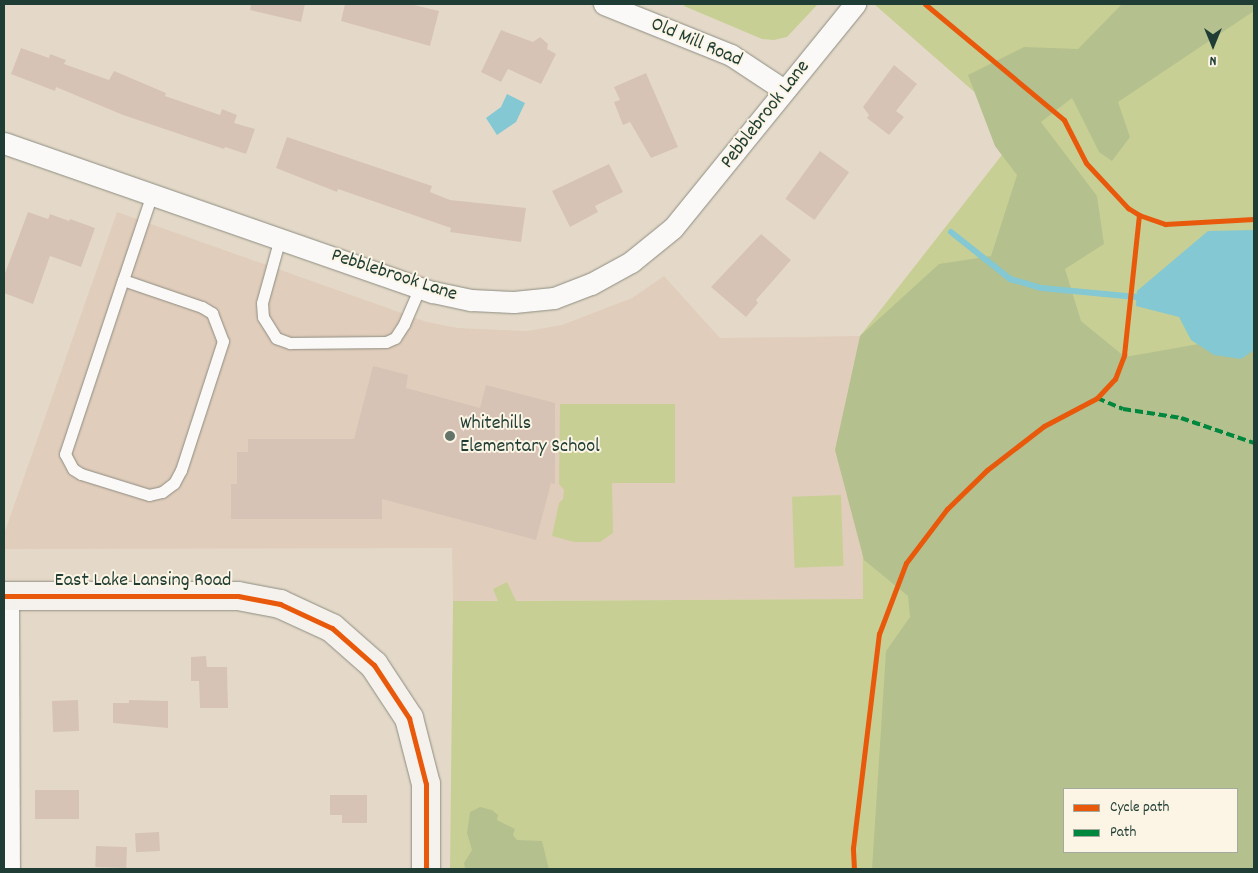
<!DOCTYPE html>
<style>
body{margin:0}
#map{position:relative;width:1258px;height:873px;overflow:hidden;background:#e4d9c8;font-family:Dekko,sans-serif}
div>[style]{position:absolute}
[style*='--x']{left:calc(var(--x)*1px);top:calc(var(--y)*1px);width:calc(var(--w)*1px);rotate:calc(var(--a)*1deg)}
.built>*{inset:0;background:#e1cdbb}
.green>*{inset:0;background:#c8cf95;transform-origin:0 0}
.forest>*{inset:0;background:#b4c08e}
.water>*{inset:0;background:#83c8d2}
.stream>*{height:6px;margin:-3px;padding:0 3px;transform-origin:3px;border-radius:3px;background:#83c8d2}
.building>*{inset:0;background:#d7c3b5;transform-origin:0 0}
.roads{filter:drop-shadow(0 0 1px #8d8d82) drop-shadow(0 0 1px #8d8d82)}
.service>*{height:11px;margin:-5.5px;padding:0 5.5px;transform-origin:5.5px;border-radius:5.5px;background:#fbf9f7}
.minor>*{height:21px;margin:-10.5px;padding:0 10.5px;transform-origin:10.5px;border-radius:10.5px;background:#fbf9f7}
.secondary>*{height:28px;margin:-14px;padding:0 14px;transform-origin:14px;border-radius:14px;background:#f5f1ec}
.quiet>*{height:4px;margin-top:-2px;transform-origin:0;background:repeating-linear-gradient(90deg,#00873e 0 8px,transparent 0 12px)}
.cycleway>*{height:5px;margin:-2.5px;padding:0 2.5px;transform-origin:2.5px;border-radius:2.5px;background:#e8590c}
.dots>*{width:14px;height:14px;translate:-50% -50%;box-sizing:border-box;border:2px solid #fcf5e5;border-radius:50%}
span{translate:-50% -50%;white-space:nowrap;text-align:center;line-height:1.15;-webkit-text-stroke:4px #fcf5e5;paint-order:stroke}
.street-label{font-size:20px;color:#1f3d34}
.poi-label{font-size:20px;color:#1f3d34}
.left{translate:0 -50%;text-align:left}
.frame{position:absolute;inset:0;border:5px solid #1f3d34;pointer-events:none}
.legend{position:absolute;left:1063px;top:788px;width:175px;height:65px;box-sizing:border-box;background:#fcf5e5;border:1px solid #a4ab9e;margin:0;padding:6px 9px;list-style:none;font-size:15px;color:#1f3d34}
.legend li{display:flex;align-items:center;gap:10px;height:25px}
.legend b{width:25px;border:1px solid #a4ab9e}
.north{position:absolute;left:1188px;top:20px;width:50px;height:50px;-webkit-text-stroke:4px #fcf5e5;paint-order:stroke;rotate:180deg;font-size:14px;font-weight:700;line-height:20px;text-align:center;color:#1f3d34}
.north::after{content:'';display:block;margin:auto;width:18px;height:22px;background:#1f3d34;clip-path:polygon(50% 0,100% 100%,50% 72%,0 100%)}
</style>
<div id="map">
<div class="built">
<i style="clip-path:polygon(117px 212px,427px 322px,458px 328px,527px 331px,562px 325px,632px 298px,664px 276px,720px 338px,860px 336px,863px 599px,453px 601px,452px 548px,4px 549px,4px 534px)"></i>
</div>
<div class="green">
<i style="clip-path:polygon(686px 4px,818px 4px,787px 37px,774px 40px,762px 39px,684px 6px)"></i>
<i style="clip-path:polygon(evenodd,874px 4px,1254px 4px,1254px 869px,450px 869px,453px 601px,498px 601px,493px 589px,507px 582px,516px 601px,863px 599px,860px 336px,1020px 132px,874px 4px,1064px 789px,1237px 789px,1237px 852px,1064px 852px,1064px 789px)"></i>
<i style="clip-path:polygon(560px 404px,675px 404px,675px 483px,612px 483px,613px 533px,600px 542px,574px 542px,552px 536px,559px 503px,563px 499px,564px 490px,559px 484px)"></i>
<i style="left:841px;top:495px;width:71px;height:49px;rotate:88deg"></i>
</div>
<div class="forest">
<i style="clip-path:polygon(evenodd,1122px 4px,1254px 4px,1254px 11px,1118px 102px,1130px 137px,1112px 161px,1099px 152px,1072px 98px,1041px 122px,1097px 196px,1104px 244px,1065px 269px,1081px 321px,1125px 357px,1227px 339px,1254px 348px,1254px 869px,872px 869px,886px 651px,910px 617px,908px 596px,864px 560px,835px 450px,860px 336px,939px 264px,991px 256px,1017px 175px,995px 146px,968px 75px,1024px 47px,1078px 49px,1122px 4px,1064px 789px,1237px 789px,1237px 852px,1064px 852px,1064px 789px)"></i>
<i style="clip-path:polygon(480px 807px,492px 810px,498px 815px,497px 820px,515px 829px,513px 835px,517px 840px,542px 841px,549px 869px,465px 869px,464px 863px,472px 850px,467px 833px,470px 812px)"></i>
</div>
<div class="water">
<i style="clip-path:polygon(507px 94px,525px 103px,516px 122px,497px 135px,486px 118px,501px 107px)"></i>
<i style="clip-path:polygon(1254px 230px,1254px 350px,1241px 359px,1214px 355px,1191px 340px,1179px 317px,1136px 306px,1137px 291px,1208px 231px)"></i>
</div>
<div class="stream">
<i style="--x:951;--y:232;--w:75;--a:38.5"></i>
<i style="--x:1010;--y:279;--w:32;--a:16"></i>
<i style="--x:1041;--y:288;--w:96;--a:5.4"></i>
</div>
<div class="building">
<i style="clip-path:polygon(251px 4px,305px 4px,301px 22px,250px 10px)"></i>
<i style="clip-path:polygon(345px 4px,410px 4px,439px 11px,430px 46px,341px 21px)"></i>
<i style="clip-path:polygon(501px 30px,533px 42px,540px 37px,548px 44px,547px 49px,556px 54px,541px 84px,508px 69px,501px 82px,481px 72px)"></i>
<i style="clip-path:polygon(21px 48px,49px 58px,50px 54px,66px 60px,64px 64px,109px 80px,114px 71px,166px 93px,165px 96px,220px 115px,222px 109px,237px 115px,234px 123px,255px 129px,246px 154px,225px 147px,224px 149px,123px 115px,56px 87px,55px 91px,11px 74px)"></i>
<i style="clip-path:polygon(894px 65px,917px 84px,896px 111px,904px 117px,889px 135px,867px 118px,869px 115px,863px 107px)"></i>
<i style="clip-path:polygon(646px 73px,678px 147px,651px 158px,630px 122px,623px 125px,614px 102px,620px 100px,614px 87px)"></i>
<i style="clip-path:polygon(287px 137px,432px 186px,430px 192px,450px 200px,526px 208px,521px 242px,450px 232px,451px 228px,338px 189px,337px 192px,276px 168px)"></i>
<i style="left:820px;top:151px;width:36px;height:59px;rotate:36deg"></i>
<i style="clip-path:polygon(609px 164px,623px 192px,595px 206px,598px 212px,570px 227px,552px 191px)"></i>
<i style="clip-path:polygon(28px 212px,48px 219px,50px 214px,69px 221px,70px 219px,95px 228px,81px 267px,50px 256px,33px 304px,4px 293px,4px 276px)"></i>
<i style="clip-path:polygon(761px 234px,791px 260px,756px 300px,758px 303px,746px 317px,711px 287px)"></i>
<i style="clip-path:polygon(373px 366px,408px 375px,406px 388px,480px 408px,486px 385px,555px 403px,555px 484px,551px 483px,536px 540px,382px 499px,382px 519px,231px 519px,231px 484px,237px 484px,237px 452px,248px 452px,248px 439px,354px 439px)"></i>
<i style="clip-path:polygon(206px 656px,207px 667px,227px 667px,228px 708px,200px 708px,199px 681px,191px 681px,191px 657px)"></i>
<i style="left:78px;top:700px;width:31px;height:26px;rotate:88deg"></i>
<i style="clip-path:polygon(129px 700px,168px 701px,168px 728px,113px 723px,113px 703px,129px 703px)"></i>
<i style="left:35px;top:790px;width:44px;height:29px"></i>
<i style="clip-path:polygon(330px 795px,367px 795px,367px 823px,342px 823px,342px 815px,330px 815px)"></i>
<i style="left:159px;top:832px;width:19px;height:24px;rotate:87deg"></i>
<i style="left:96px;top:846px;width:31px;height:21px;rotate:2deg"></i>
</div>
<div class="roads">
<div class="service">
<i style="--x:280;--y:238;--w:67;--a:105.5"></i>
<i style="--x:262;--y:303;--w:14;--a:86"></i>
<i style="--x:263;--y:317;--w:25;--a:58"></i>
<i style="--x:276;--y:338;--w:15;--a:20"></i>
<i style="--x:290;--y:343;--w:96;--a:-0.6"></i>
<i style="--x:386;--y:342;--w:10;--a:-24"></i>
<i style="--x:395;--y:338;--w:17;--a:-57"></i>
<i style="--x:404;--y:324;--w:40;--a:-66.6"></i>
<i style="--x:123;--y:280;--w:83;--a:18.9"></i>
<i style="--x:202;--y:307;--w:12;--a:31"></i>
<i style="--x:212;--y:313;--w:30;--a:69"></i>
<i style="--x:223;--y:341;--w:136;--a:108"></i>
<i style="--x:181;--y:470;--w:15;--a:118"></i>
<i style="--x:174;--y:483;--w:15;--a:143"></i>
<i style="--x:162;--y:492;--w:13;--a:167"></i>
<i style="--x:149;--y:495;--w:71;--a:-162.8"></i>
<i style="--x:81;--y:474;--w:9;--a:-148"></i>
<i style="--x:73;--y:469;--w:17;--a:-118"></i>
<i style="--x:65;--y:454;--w:183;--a:-71.6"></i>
<i style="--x:123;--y:280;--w:91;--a:-71.4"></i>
</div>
<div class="minor">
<i style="--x:604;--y:4;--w:137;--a:21.9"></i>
<i style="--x:731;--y:55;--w:64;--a:33.4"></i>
<i style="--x:4;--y:143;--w:454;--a:19.2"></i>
<i style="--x:433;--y:292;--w:39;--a:12"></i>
<i style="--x:471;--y:300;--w:43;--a:2.7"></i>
<i style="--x:514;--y:302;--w:40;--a:-5.7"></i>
<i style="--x:554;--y:298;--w:40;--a:-21"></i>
<i style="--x:591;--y:284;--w:46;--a:-28.8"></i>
<i style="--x:631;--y:262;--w:54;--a:-39"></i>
<i style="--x:673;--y:228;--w:289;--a:-50.9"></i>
<i style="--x:8;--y:596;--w:273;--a:89.8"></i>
</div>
<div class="secondary">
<i style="--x:4;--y:596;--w:234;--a:0"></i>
<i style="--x:238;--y:596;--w:43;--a:10.8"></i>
<i style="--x:280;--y:604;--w:57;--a:24.8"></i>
<i style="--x:332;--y:628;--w:56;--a:41.4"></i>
<i style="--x:374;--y:665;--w:64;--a:56.6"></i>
<i style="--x:409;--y:718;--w:68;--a:75.6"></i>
<i style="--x:426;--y:784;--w:85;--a:90"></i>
</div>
</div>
<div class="quiet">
<i style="--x:1097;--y:398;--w:28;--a:23"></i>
<i style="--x:1123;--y:409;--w:59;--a:8.8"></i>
<i style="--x:1181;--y:418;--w:77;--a:18.9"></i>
</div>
<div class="cycleway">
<i style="--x:925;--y:4;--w:181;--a:39.8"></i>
<i style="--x:1064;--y:120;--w:48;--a:62.9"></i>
<i style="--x:1086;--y:163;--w:62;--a:47"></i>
<i style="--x:1128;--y:208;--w:13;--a:32"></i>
<i style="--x:1139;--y:215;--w:28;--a:19"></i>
<i style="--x:1165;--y:224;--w:89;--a:-3.2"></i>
<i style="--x:4;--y:596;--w:234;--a:0"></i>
<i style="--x:238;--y:596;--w:43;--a:10.8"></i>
<i style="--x:280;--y:604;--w:57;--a:24.8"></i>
<i style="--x:332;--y:628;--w:56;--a:41.4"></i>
<i style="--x:374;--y:665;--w:64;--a:56.6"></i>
<i style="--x:409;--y:718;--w:68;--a:75.6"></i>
<i style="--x:426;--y:784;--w:85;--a:90"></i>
<i style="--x:854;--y:869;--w:21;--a:-93"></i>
<i style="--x:853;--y:848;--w:216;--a:-83.1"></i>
<i style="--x:879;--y:634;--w:76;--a:-69.2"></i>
<i style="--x:906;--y:563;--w:68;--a:-52.8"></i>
<i style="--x:947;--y:509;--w:56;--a:-44.3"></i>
<i style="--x:987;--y:470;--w:72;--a:-37.7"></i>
<i style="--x:1044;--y:426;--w:60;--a:-27.8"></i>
<i style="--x:1097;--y:398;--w:26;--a:-47"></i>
<i style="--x:1115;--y:379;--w:26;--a:-69"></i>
<i style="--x:1124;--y:355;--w:141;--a:-83.9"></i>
</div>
<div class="dots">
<i style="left:450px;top:436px;background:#647468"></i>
</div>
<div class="street-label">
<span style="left:696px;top:43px;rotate:23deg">Old Mill Road</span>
<span style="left:766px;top:115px;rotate:-52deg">Pebblebrook Lane</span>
<span style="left:394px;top:276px;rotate:18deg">Pebblebrook Lane</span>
<span style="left:143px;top:581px">East Lake Lansing Road</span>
</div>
<div class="poi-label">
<span class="left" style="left:460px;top:436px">Whitehills<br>Elementary School</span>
</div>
<div class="frame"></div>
<ul class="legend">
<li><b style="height:6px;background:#e8590c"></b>Cycle path</li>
<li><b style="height:6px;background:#00873e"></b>Path</li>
</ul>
<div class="north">N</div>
</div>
